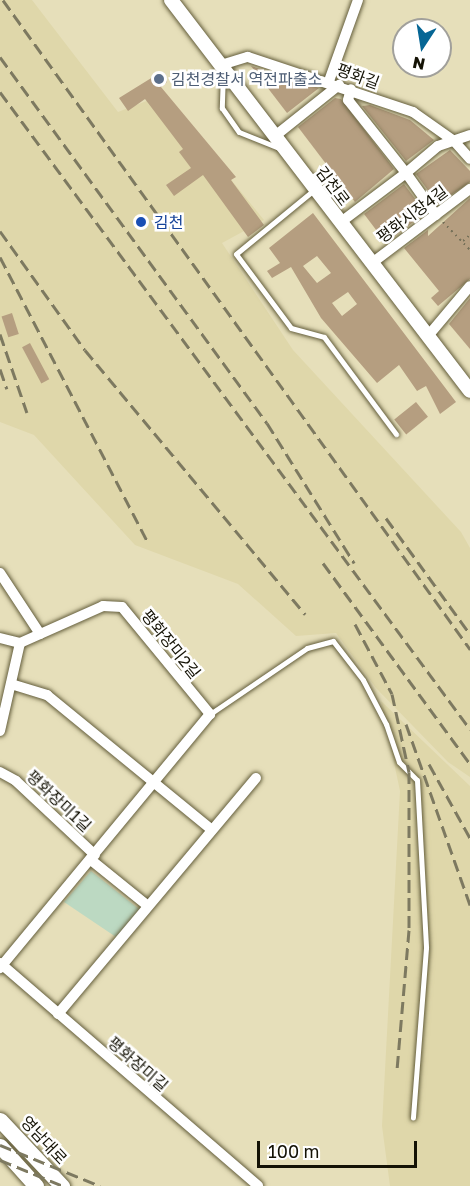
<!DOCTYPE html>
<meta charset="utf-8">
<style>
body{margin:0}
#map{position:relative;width:470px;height:1186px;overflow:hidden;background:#e6dfba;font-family:"Golos Text","Noto Sans KR",sans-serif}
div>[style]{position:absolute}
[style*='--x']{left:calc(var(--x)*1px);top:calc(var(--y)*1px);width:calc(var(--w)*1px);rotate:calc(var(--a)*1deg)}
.built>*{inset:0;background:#dfd7aa}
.green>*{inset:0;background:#bcd9c2}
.building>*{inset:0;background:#b59e80;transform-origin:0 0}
.path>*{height:2px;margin-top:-1px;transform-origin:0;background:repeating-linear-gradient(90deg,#757058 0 1.5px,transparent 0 6px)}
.roads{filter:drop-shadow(0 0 2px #645e3c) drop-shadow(0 0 2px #645e3c)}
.service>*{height:5px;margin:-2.5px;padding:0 2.5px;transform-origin:2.5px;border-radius:2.5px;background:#fff}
.minor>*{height:10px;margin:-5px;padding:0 5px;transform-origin:5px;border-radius:5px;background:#fff}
.tertiary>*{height:14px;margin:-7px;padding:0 7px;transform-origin:7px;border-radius:7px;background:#fff}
.secondary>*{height:15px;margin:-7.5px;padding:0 7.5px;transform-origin:7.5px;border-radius:7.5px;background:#fff}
.rail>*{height:3px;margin-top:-1.5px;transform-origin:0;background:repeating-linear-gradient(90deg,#7d7960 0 12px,transparent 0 18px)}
.dots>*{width:16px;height:16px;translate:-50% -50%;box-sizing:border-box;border:3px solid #fff;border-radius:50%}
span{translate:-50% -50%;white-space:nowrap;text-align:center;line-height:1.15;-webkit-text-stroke:5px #fff;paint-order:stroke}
.street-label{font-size:16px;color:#141205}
.service-label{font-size:16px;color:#4e5e75}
.left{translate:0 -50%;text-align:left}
.transit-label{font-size:16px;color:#164399}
.north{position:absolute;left:392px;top:18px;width:60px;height:60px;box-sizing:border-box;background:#fff;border:2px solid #a1a09b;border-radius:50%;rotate:192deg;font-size:16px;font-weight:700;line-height:24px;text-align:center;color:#141205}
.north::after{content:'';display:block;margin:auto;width:21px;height:27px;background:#066695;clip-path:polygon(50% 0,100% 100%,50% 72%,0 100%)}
.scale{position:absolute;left:257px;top:1141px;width:160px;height:27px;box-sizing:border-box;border:3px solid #141205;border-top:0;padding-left:8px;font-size:18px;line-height:21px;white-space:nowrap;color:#141205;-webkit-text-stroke:4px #fff;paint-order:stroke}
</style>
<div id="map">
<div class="built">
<i style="clip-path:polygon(0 0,32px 0,118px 112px,162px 95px,264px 220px,222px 243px,293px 350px,461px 532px,470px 548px,470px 777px,448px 762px,376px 688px,336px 633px,296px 636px,238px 584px,135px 545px,34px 435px,0 422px)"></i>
<i style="clip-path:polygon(381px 701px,470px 786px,470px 1186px,390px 1186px,382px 1126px,400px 791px)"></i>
</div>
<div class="green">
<i style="clip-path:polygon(91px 871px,139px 909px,116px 937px,64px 902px)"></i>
</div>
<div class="building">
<i style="clip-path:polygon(251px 66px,319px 88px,287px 113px)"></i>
<i style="clip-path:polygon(161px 72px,167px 82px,161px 87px,236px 177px,231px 180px,264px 225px,248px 237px,203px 175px,174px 196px,166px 185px,191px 168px,179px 152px,183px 149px,145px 99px,128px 111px,119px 98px)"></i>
<i style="clip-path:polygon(335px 98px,341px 99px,394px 169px,355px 202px,298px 127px)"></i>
<i style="clip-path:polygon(370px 105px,410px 120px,434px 140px,406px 161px,362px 106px)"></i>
<i style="clip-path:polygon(450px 150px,470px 171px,470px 182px,438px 204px,416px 174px)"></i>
<i style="left:404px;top:184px;width:36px;height:50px;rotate:53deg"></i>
<i style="clip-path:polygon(470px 198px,470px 279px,438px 306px,431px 298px,439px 291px,404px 248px,428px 230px,428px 236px)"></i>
<i style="clip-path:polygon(evenodd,313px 213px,456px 402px,440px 414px,426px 386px,417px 391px,399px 365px,377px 383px,321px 318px,291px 267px,272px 278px,267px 271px,280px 263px,269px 248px,313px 213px,317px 256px,331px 273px,317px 283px,303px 266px,317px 256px,313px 213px,348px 292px,357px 304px,342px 316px,332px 303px,348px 292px)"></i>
<i style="clip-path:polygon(470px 298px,470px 349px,449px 324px)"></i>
<i style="left:12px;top:313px;width:22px;height:11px;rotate:72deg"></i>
<i style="left:30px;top:343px;width:41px;height:9px;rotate:62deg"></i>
<i style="left:416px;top:402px;width:19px;height:28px;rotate:51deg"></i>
</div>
<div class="path">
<i style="--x:443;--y:222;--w:39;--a:46"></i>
<i style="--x:463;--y:241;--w:9;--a:-41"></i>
</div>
<div class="roads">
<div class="service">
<i style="--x:223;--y:73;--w:35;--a:92"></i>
<i style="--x:222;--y:108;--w:29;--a:55"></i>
<i style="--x:239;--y:132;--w:43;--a:21.8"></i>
<i style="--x:315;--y:189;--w:102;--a:140.6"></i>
<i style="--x:236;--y:254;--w:92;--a:53.4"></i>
<i style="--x:291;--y:328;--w:34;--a:15"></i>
<i style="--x:324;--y:337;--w:121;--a:53.4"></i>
<i style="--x:210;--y:714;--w:117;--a:-34.2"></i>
<i style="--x:307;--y:648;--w:27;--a:-15"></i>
<i style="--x:333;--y:641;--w:49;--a:52.4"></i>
<i style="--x:363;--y:680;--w:50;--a:62.4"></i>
<i style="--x:386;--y:724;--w:40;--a:71.1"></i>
<i style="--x:399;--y:762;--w:25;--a:45"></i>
<i style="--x:417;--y:780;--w:168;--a:86.9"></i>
<i style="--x:426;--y:948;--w:170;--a:94.4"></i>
</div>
<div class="minor">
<i style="--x:221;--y:65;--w:28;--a:-17"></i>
<i style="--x:248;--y:57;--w:174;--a:18.4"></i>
<i style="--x:413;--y:112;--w:50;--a:35.3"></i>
<i style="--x:454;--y:141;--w:24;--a:48"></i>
<i style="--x:329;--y:81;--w:86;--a:-70.3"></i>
<i style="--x:275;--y:136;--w:82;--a:-38.6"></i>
<i style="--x:436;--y:215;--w:52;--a:-125.5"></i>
<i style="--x:406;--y:173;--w:42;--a:-40.2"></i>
<i style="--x:438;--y:146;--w:34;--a:-19"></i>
<i style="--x:341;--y:222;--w:81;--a:-37"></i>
<i style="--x:406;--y:173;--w:93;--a:-128.5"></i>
<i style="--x:348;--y:100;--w:11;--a:-75"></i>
<i style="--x:372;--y:263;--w:123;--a:-37.1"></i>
<i style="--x:428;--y:336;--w:65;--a:-50"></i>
<i style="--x:0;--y:573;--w:73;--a:56.7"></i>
<i style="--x:0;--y:638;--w:21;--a:14"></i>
<i style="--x:11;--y:684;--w:38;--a:17"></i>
<i style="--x:47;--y:695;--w:213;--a:39.3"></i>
<i style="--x:0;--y:731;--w:90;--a:-77.2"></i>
<i style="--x:20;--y:643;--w:91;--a:-24"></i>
<i style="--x:103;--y:606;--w:19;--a:3"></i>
<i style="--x:122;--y:607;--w:139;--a:50.6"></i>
<i style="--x:210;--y:714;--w:330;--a:129.6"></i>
<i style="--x:0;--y:772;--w:18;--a:29"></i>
<i style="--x:16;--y:781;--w:108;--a:43.1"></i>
<i style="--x:91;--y:860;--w:73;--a:38.9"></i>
<i style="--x:0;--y:963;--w:341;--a:40.8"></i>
<i style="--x:58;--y:1014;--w:308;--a:-50"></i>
</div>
<div class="tertiary">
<i style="--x:171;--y:0;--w:492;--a:52.6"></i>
</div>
<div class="secondary">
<i style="--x:0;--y:1120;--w:91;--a:46.8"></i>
<i style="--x:0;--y:1146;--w:54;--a:48"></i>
</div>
</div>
<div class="rail">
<i style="--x:3;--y:0;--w:800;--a:54.26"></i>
<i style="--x:0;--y:57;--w:453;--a:53.9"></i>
<i style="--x:267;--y:423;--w:165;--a:58.1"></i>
<i style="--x:0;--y:92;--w:792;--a:53.58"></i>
<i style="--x:0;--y:231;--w:146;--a:54.5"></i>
<i style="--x:85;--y:350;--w:344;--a:50.2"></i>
<i style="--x:0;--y:257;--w:320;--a:62.6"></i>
<i style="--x:0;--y:334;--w:83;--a:71.1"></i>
<i style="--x:0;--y:369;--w:21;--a:71"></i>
<i style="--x:386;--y:518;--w:143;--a:54.1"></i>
<i style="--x:323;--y:563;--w:249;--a:53.8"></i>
<i style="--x:355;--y:624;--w:79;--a:62.1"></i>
<i style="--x:392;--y:694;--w:80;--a:77.7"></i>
<i style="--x:409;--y:772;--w:158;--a:90"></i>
<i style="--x:409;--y:930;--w:141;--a:94.9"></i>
<i style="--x:406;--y:724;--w:192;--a:70.5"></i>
<i style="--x:429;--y:764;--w:85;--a:61"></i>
<i style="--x:0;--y:1145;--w:108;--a:22.3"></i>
<i style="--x:0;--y:1160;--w:68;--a:22.4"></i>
</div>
<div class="dots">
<i style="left:159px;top:79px;background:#5c6f8a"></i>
<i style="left:141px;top:222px;background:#1a4fb4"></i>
</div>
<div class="street-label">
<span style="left:358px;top:76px;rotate:20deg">평화길</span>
<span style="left:333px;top:186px;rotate:53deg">김천로</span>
<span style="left:412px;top:214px;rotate:-37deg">평화시장4길</span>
<span style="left:171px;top:644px;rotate:51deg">평화장미2길</span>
<span style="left:59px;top:801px;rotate:43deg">평화장미1길</span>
<span style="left:138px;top:1064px;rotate:41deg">평화장미길</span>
<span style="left:44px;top:1140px;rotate:47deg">영남대로</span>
</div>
<div class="service-label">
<span class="left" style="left:171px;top:79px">김천경찰서 역전파출소</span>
</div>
<div class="transit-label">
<span class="left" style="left:154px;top:222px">김천</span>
</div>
<div class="north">N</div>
<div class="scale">100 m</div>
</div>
